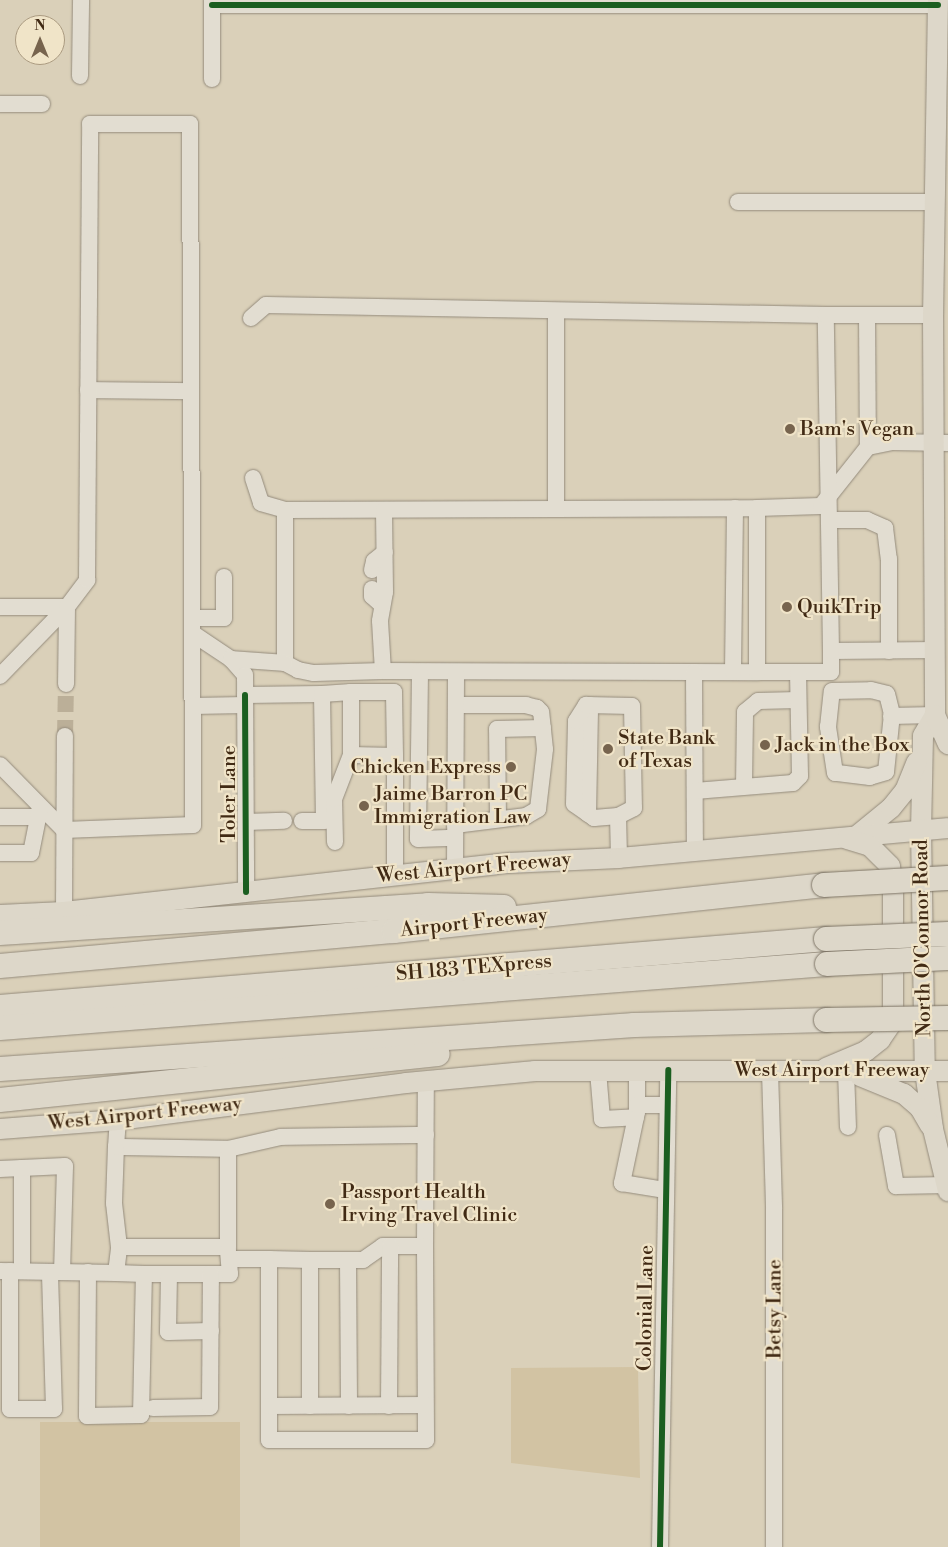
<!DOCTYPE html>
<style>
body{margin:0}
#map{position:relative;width:948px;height:1547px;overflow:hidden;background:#dad0b9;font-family:"Libre Bodoni",serif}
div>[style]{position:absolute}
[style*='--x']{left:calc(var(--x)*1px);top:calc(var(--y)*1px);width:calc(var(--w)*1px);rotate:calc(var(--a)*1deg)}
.green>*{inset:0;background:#d2c3a3;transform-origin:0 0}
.minor-tunnel>*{height:16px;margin-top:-8px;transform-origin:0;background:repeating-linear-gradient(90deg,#bbaf98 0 16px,transparent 0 24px)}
.roads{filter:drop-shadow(0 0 1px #948b7c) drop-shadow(0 0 1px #948b7c)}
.minor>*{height:16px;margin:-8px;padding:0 8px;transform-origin:8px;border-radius:8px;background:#e2ddd1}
.major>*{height:20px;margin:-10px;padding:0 10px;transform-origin:10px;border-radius:10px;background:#ddd7c9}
.highway>*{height:24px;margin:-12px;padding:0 12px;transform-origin:12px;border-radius:12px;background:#ddd7c9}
.bridges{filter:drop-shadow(0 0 1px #7e7566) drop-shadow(0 0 1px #7e7566)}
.highway-bridge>*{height:24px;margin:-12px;padding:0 12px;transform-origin:12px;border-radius:12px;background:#ddd7c9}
.cycleway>*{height:6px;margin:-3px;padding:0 3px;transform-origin:3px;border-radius:3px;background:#1b5e20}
.dots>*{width:14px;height:14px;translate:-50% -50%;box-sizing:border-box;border:2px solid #f0e4c8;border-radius:50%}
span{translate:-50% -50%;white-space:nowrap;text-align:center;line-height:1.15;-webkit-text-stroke:4.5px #f0e4c8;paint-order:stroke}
.poi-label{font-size:20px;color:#412a14}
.left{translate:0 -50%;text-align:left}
.right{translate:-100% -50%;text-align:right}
.street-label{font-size:20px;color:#412a14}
.north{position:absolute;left:15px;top:15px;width:50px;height:50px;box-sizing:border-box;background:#f0e4c8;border:1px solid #aa9a80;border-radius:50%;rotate:0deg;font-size:14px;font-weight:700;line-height:20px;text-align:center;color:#412a14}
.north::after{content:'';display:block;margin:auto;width:18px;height:22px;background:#77644e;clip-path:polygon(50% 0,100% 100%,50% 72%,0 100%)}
</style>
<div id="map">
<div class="green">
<i style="clip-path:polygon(638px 1367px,640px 1478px,511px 1463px,511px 1368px)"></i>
<i style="left:40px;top:1422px;width:200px;height:125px"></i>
</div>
<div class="minor-tunnel">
<i style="--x:65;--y:736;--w:52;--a:-88.9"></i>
</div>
<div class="roads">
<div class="minor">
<i style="--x:212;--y:5;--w:726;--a:0"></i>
<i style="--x:80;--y:76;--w:76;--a:-89.2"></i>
<i style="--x:212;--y:79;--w:79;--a:-90"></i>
<i style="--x:0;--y:104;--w:42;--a:0"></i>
<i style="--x:738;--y:202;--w:197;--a:0"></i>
<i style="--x:867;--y:315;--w:132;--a:89.6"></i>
<i style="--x:251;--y:318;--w:20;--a:-41"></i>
<i style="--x:266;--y:305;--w:560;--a:1.02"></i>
<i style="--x:88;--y:390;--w:103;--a:0.6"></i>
<i style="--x:253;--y:478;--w:26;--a:72"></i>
<i style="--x:261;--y:503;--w:25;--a:16"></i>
<i style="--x:285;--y:510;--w:472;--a:-0.2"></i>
<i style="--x:556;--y:509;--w:198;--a:-90"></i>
<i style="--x:285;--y:510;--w:153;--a:90"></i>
<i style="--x:285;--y:663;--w:15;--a:28"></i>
<i style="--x:298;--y:670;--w:16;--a:11"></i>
<i style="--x:314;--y:673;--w:69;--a:-1.7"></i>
<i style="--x:384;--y:510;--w:82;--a:89.3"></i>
<i style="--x:385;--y:592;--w:29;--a:100"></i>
<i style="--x:380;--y:621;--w:50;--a:86.6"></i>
<i style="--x:383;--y:671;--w:374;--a:0.2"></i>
<i style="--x:829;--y:520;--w:38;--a:0"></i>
<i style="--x:867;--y:520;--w:20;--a:24"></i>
<i style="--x:885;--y:528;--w:31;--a:83"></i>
<i style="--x:889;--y:559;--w:92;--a:90"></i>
<i style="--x:372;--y:570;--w:9;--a:-77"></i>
<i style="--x:374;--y:561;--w:14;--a:-39"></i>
<i style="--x:372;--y:589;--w:7;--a:90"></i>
<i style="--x:372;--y:596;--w:13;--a:42"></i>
<i style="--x:0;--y:607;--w:67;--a:0"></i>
<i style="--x:67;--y:607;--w:77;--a:90.7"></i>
<i style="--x:192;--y:618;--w:32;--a:0"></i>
<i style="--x:224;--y:618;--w:41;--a:-90"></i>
<i style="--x:192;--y:633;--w:47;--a:33.7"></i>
<i style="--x:231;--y:659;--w:21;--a:49"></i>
<i style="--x:245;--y:675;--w:217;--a:89.7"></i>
<i style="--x:936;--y:650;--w:105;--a:179.5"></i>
<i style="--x:831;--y:651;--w:21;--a:90"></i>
<i style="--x:831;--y:672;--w:74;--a:180"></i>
<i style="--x:757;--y:672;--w:164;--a:-90"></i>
<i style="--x:757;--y:508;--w:64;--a:-1.8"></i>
<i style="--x:821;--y:506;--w:75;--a:-51.5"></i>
<i style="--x:868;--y:447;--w:25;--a:-12"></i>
<i style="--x:892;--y:442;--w:56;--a:1"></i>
<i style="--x:831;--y:651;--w:336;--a:-90.9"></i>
<i style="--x:826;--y:315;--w:107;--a:0"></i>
<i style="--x:231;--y:659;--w:54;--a:4.2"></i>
<i style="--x:420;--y:672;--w:167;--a:90.7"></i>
<i style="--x:418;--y:839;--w:37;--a:-2"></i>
<i style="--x:694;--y:672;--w:179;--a:89.7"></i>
<i style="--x:733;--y:672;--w:164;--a:-89.3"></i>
<i style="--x:0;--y:676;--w:96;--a:-45.8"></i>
<i style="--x:67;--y:607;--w:34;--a:-53"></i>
<i style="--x:87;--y:580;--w:456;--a:-89.6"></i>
<i style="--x:90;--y:124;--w:100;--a:0"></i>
<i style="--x:190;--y:124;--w:701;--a:89.75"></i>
<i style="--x:193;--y:825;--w:129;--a:177.8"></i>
<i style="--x:64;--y:830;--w:91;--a:-134.6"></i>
<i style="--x:871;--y:690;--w:16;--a:14"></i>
<i style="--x:887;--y:694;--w:21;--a:76"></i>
<i style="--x:892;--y:714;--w:58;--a:95.9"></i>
<i style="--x:886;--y:772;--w:17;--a:163"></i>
<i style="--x:870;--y:777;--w:35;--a:-173"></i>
<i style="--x:835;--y:773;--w:47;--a:-98.7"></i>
<i style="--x:828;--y:727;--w:36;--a:-84"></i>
<i style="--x:832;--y:691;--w:39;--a:-1"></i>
<i style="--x:322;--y:694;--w:29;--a:-4"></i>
<i style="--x:245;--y:695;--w:77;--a:-0.7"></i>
<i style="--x:322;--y:694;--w:127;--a:89.1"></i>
<i style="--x:324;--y:821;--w:22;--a:180"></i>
<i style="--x:193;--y:706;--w:52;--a:-1.1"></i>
<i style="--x:891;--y:716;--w:44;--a:-1.3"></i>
<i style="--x:744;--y:786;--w:74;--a:-89.2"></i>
<i style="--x:745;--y:712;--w:17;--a:-40"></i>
<i style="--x:758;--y:701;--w:40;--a:-1.4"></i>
<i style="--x:695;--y:791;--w:98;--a:-4.7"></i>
<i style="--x:793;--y:783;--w:10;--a:-45"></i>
<i style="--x:800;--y:776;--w:104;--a:-91.1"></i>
<i style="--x:588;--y:814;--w:109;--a:-88.9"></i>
<i style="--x:618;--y:816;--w:24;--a:175"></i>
<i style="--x:594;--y:818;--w:24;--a:-145"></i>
<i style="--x:574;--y:804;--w:83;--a:-88.6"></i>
<i style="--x:576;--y:721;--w:19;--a:-58"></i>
<i style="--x:586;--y:705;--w:46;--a:1.2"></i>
<i style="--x:632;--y:706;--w:102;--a:88.9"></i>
<i style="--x:634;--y:808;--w:18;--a:153"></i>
<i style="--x:618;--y:816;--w:42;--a:88.6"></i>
<i style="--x:0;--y:817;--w:38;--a:0"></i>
<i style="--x:498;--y:819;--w:90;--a:-90.6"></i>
<i style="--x:497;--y:729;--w:46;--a:-1.2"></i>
<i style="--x:246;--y:822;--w:38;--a:-2"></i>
<i style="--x:455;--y:825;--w:72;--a:-7.2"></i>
<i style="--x:526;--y:816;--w:14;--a:-30"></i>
<i style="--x:538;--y:809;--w:60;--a:-83.3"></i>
<i style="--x:545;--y:749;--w:37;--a:-96"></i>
<i style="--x:541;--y:712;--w:6;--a:-135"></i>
<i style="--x:537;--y:708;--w:11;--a:-165"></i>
<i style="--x:526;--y:705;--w:70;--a:180"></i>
<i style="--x:335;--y:842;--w:43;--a:-91.3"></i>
<i style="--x:334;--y:799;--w:47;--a:-68.9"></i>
<i style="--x:0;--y:853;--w:31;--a:0"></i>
<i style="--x:31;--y:853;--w:46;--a:-78.7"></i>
<i style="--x:455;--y:869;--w:196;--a:-89.7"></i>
<i style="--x:395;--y:874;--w:118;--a:-90"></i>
<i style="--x:395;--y:756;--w:64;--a:-90.9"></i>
<i style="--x:394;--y:692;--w:43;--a:180"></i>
<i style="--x:351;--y:692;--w:63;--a:90"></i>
<i style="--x:351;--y:755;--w:44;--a:1.3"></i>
<i style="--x:64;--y:912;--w:176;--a:-89.7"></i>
<i style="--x:598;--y:1071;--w:48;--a:85.2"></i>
<i style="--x:602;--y:1119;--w:34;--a:-3"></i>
<i style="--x:770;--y:1071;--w:138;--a:88.3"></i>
<i style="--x:774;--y:1209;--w:338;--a:90"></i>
<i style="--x:846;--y:1071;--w:56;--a:88"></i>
<i style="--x:637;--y:1072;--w:40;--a:90"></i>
<i style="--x:637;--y:1112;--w:73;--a:101.9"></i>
<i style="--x:622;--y:1183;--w:44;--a:9.2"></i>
<i style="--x:637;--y:1105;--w:30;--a:0"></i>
<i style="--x:887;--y:1135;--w:52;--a:80"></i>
<i style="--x:896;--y:1186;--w:51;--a:-1.1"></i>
<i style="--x:116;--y:1147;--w:112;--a:1"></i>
<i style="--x:228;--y:1149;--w:98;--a:90"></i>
<i style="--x:228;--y:1247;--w:109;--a:180"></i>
<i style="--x:119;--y:1247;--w:44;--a:-96.5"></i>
<i style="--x:114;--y:1203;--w:56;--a:-88"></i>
<i style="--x:116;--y:1147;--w:27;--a:-86"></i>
<i style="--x:228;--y:1149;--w:54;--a:-12.8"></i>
<i style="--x:281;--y:1137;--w:145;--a:-0.8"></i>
<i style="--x:22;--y:1168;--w:103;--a:90"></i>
<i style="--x:0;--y:1169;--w:65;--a:-2.6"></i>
<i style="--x:65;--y:1166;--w:106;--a:91.6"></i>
<i style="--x:425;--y:1246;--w:165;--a:-89.7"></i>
<i style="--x:229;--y:1259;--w:40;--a:0"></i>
<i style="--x:269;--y:1259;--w:41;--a:1.4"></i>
<i style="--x:310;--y:1260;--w:53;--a:0"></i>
<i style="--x:363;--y:1260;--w:24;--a:-35"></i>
<i style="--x:383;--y:1246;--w:42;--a:0"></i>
<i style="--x:425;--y:1246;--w:194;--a:89.7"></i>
<i style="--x:426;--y:1440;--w:157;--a:180"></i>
<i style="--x:269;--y:1440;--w:181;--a:-90"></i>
<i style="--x:310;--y:1260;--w:146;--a:90"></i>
<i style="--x:348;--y:1260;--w:146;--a:89.6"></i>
<i style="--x:0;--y:1271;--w:116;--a:1"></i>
<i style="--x:116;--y:1273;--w:26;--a:-83"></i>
<i style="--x:10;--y:1271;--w:138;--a:90"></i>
<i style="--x:10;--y:1409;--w:44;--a:0"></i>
<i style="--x:54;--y:1409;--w:137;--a:-91.7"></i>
<i style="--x:88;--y:1272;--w:144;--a:90.4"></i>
<i style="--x:87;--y:1416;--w:54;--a:-1.1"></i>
<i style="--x:141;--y:1415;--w:141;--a:-88.8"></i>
<i style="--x:144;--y:1274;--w:28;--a:-178"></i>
<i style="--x:144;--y:1274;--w:86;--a:0"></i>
<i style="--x:230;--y:1274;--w:24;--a:-95"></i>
<i style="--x:169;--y:1274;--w:58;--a:91"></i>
<i style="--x:168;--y:1332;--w:43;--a:-1.3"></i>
<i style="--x:269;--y:1406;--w:156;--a:-0.4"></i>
<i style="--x:389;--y:1406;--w:160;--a:-89.6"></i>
<i style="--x:153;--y:1408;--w:57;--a:-1"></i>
<i style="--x:210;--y:1407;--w:133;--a:-89.6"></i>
<i style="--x:660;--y:1547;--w:477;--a:-89"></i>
</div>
<div class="major">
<i style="--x:938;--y:0;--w:315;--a:90.9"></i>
<i style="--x:933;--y:315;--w:400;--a:89.7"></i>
<i style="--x:935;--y:715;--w:24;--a:120"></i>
<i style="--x:923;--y:736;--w:93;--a:91.2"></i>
<i style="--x:921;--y:829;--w:242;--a:89.1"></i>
<i style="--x:925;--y:1071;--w:59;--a:82.1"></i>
<i style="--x:933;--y:1129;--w:64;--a:76.4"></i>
<i style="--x:935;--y:715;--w:32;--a:66"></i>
<i style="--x:858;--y:835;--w:43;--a:-39.3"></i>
<i style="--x:891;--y:808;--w:22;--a:-51"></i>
<i style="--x:905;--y:791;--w:31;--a:-68"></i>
<i style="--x:0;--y:915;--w:64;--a:-2.7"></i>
<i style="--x:64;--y:912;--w:448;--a:-6.3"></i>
<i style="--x:509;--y:863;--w:110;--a:-2.6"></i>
<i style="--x:619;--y:858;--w:330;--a:-5.2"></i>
<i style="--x:826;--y:1068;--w:43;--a:-23"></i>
<i style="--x:866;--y:1051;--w:18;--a:-38"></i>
<i style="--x:880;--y:1040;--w:18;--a:-56"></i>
<i style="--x:890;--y:1025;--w:16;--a:-79"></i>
<i style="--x:893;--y:1009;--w:121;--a:-90"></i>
<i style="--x:893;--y:888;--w:22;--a:-98"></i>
<i style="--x:890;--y:866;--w:28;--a:-135"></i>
<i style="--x:870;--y:846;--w:24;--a:-163"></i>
<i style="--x:860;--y:1076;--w:48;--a:22.2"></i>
<i style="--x:904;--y:1094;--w:21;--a:41"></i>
<i style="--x:920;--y:1108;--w:20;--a:60"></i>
<i style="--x:0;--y:1129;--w:118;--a:-4.4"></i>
<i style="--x:118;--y:1120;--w:290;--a:-7.3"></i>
<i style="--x:406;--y:1083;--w:130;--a:-5.3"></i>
<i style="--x:535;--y:1071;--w:413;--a:0"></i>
</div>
<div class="highway">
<i style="--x:0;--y:933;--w:429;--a:-3.7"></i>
<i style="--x:428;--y:905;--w:76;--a:1.5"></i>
<i style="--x:0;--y:966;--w:396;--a:-5.1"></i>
<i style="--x:394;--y:931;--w:432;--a:-6.1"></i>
<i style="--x:0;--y:1007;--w:829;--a:-4.71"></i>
<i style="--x:0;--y:1028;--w:829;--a:-4.43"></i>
<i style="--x:0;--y:1069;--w:636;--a:-3.97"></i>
<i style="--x:634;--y:1025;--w:192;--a:-1.5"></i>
<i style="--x:0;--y:1100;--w:440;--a:-6"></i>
</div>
</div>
<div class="bridges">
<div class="highway-bridge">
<i style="--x:824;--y:885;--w:124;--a:-3.2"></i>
<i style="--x:826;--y:939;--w:122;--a:-2.3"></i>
<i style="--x:827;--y:964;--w:121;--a:-2.8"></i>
<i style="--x:826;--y:1020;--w:122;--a:-0.9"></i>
</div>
</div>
<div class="cycleway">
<i style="--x:212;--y:5;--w:726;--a:0"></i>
<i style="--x:245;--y:695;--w:197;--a:89.7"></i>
<i style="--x:660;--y:1547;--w:477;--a:-89"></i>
</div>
<div class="dots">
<i style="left:790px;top:429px;background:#77644e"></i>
<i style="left:787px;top:607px;background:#77644e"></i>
<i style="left:765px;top:745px;background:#77644e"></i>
<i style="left:608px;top:749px;background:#77644e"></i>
<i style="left:511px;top:767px;background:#77644e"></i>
<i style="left:364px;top:806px;background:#77644e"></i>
<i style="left:330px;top:1204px;background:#77644e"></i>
</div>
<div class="poi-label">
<span class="left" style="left:800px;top:429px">Bam's Vegan</span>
<span class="left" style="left:797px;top:607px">QuikTrip</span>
<span class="left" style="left:618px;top:750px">State Bank<br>of Texas</span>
<span class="left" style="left:775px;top:745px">Jack in the Box</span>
<span class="right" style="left:501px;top:767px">Chicken Express</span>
<span class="left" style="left:374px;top:806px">Jaime Barron PC<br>Immigration Law</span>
<span class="left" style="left:341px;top:1204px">Passport Health<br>Irving Travel Clinic</span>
</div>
<div class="street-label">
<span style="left:229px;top:794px;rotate:-90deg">Toler Lane</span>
<span style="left:474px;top:868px;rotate:-5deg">West Airport Freeway</span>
<span style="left:474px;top:923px;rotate:-6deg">Airport Freeway</span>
<span style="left:923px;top:938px;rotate:-91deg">North O'Connor Road</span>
<span style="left:474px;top:968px;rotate:-5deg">SH 183 TEXpress</span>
<span style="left:832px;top:1070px">West Airport Freeway</span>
<span style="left:145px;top:1114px;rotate:-6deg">West Airport Freeway</span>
<span style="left:646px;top:1308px;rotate:-89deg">Colonial Lane</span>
<span style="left:775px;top:1309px;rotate:-90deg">Betsy Lane</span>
</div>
<div class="north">N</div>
</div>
